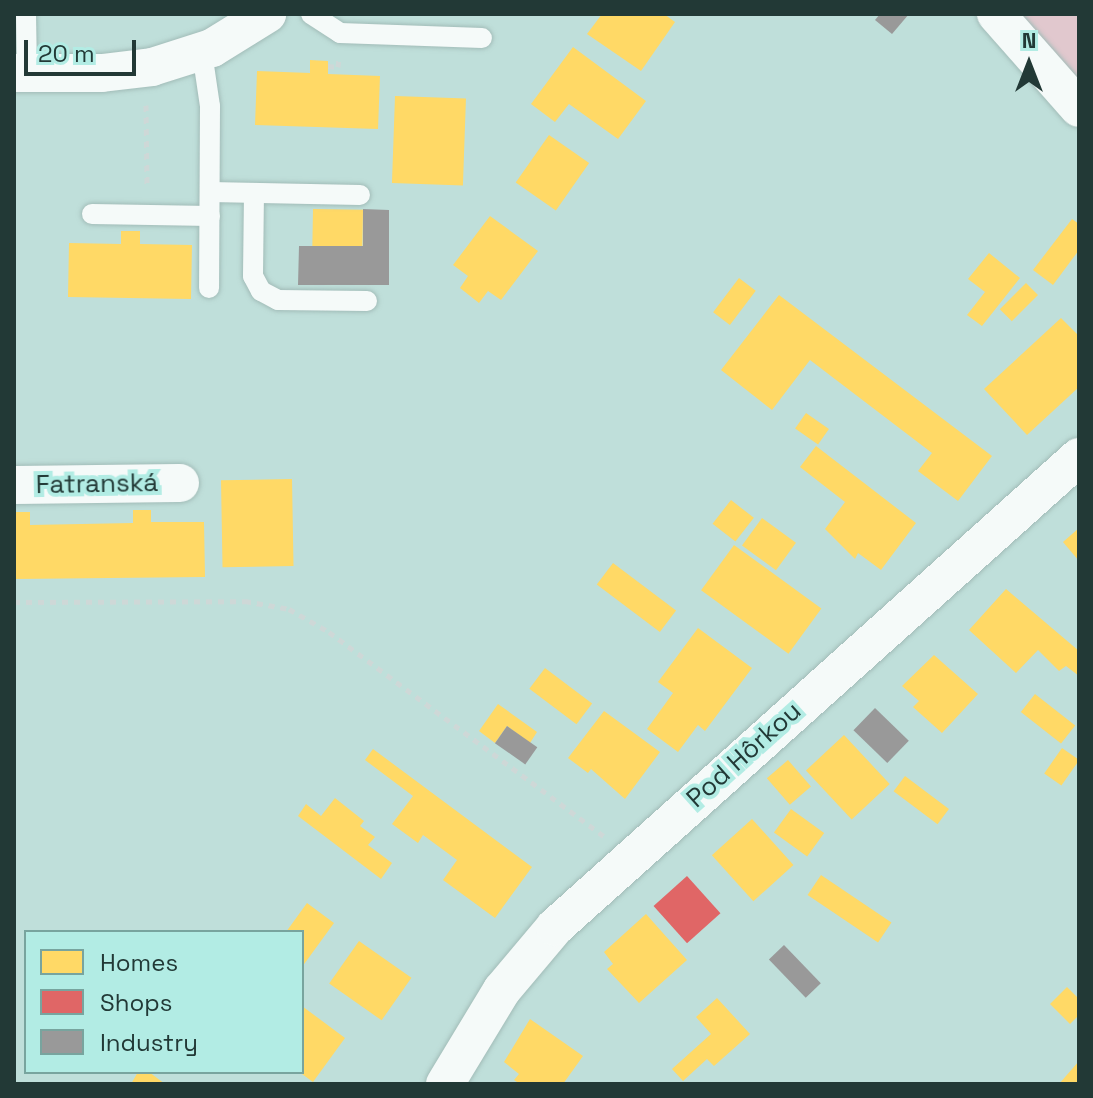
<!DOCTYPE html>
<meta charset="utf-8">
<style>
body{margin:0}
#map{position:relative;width:1093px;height:1098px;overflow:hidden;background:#bfdfda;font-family:"Space Grotesk",sans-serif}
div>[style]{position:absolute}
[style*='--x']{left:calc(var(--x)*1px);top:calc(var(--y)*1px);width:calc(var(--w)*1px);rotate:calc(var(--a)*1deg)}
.green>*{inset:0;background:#e1c8ce}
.homes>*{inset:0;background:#ffd966;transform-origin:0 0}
.shops>*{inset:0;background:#e06666;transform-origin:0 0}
.industry>*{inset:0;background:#999;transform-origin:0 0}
.path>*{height:5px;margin-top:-2.5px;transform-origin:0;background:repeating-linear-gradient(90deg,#ced8d7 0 6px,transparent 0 12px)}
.roads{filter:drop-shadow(0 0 2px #a2bcb8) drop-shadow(0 0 2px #a2bcb8)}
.service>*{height:20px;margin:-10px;padding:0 10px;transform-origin:10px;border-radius:10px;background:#f5faf9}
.minor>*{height:38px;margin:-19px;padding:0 19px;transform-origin:19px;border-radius:19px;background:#f5faf9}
span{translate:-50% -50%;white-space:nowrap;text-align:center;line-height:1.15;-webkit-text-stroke:8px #b2ece4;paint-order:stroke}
.street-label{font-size:26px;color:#223936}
.frame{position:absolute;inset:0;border:16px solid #223936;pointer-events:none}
.legend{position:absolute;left:24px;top:930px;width:280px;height:144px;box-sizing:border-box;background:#b2ece4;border:2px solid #78a49e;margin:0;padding:10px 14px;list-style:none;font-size:24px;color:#223936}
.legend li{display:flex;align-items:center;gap:16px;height:40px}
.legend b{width:40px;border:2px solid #78a49e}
.north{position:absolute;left:989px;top:24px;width:80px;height:80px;-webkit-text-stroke:6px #b2ece4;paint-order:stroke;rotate:0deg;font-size:22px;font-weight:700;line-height:32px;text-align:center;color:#223936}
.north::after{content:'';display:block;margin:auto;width:28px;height:36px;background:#223936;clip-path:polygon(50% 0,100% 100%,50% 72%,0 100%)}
.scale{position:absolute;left:24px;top:40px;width:112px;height:36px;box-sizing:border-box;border:4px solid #223936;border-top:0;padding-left:10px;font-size:24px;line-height:28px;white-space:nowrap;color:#223936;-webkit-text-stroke:6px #b2ece4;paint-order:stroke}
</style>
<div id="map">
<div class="green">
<i style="clip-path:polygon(1008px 14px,1079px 14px,1079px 95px)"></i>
</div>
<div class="homes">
<i style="clip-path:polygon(602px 14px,664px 14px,675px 22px,641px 71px,587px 34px)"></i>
<i style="clip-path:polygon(573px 47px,646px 101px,618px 139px,569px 104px,555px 122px,531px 104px)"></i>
<i style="clip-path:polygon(310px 60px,328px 61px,328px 74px,380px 76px,378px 129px,255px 125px,257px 71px,310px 73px)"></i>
<i style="left:395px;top:96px;width:71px;height:87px;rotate:2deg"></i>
<i style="left:549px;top:135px;width:49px;height:58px;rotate:35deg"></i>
<i style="left:313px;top:209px;width:50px;height:37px;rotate:1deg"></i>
<i style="clip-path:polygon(490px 216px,538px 251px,501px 300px,488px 291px,479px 303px,460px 288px,468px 276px,453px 265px)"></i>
<i style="clip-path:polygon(1072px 219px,1079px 224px,1079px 250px,1053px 285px,1033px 270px)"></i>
<i style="clip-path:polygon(121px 231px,140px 231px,140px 244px,192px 245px,191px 299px,68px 297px,69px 243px,121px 244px)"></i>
<i style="clip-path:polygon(989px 253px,1020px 278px,982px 326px,967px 315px,985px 292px,968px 279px)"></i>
<i style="left:739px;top:278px;width:21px;height:43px;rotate:37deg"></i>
<i style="left:1026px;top:283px;width:17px;height:37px;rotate:45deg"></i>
<i style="clip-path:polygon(779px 295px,992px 456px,958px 501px,918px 471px,932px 453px,810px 360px,772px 410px,721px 370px)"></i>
<i style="clip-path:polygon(1061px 318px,1079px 336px,1079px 387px,1027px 435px,984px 389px)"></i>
<i style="left:806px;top:413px;width:28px;height:19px;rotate:35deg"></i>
<i style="clip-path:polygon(816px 446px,916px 523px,881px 570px,858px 553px,855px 559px,825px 529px,845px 502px,800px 467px)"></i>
<i style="left:292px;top:479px;width:87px;height:71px;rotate:89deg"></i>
<i style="left:731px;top:500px;width:29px;height:30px;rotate:38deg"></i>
<i style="clip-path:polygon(133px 510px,151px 510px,151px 522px,204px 522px,205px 577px,14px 579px,14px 512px,30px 512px,30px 525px,133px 523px)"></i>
<i style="left:762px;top:518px;width:42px;height:34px;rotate:36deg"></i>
<i style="clip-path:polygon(1079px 528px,1079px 561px,1063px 542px)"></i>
<i style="left:734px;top:545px;width:108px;height:56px;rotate:36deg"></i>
<i style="left:613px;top:563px;width:79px;height:27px;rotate:37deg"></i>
<i style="clip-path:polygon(1006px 589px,1079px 651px,1079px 676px,1066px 666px,1059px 671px,1038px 650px,1016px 673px,969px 630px)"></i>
<i style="clip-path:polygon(698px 628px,752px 668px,705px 731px,698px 725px,678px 752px,647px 729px,673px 693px,658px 682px)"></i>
<i style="clip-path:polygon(934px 655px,978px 694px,942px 733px,913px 707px,919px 701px,902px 686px)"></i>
<i style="left:545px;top:668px;width:59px;height:26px;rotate:37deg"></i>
<i style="left:1035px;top:694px;width:51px;height:23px;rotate:38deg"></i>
<i style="clip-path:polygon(498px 704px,537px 732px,530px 743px,507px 726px,495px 743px,479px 731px)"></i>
<i style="clip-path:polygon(604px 711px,660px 752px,625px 799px,591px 769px,588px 773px,568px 758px)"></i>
<i style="left:844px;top:735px;width:67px;height:52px;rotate:47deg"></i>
<i style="left:1062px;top:748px;width:21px;height:31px;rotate:35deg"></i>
<i style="clip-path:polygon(373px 749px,532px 867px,495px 918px,443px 880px,457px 860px,423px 835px,418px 843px,392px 824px,413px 796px,365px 760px)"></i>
<i style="left:788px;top:760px;width:35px;height:28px;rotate:49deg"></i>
<i style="left:905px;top:776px;width:55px;height:19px;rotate:37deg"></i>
<i style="clip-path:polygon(335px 798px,364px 821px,360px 826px,375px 837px,368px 845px,392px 863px,381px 879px,298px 816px,306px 804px,321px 816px)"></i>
<i style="left:791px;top:809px;width:41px;height:29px;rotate:36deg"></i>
<i style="left:752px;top:819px;width:62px;height:54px;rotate:48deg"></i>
<i style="left:821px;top:875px;width:85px;height:24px;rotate:34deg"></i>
<i style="clip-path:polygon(307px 903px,334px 923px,302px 967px,302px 932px,286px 932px)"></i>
<i style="clip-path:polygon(646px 914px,687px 960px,639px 1003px,607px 969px,613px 964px,604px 952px)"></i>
<i style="left:359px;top:941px;width:64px;height:52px;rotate:35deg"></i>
<i style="clip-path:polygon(1067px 987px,1079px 999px,1079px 1015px,1070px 1024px,1050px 1004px)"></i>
<i style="clip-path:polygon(717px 998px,750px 1034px,714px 1066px,707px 1059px,683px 1081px,672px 1069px,711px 1034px,696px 1017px)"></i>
<i style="clip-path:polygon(302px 1006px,345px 1038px,313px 1082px,302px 1074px)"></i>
<i style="clip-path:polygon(530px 1019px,583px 1056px,563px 1084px,520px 1084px,514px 1080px,519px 1074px,504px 1062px)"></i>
<i style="clip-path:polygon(1079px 1061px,1079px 1084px,1059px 1084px)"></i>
<i style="clip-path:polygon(138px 1072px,149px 1072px,165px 1084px,131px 1084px)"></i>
</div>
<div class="shops">
<i style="left:687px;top:876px;width:50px;height:45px;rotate:48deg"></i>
</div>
<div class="industry">
<i style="clip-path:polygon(880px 14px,909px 14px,892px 34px,875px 20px)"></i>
<i style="clip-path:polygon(363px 209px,389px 210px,389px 285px,298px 285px,299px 246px,363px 246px)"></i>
<i style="left:875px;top:708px;width:47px;height:31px;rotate:44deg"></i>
<i style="left:507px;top:726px;width:37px;height:21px;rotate:35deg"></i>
<i style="left:784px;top:945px;width:53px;height:21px;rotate:46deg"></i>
</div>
<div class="path">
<i style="--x:328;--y:66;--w:10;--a:6"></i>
<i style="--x:338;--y:67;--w:9;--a:-84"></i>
<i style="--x:146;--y:105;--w:82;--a:89.3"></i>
<i style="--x:14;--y:602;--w:231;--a:-0.2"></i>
<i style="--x:245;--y:601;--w:45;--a:10.3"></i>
<i style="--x:289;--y:609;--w:46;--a:29.9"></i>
<i style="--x:329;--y:632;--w:342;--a:36.6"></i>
</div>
<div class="roads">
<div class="service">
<i style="--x:26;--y:14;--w:59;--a:89"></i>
<i style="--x:311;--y:14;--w:35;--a:33"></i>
<i style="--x:340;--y:33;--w:142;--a:2"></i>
<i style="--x:202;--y:52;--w:55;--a:81.6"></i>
<i style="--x:210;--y:106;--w:182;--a:90.3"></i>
<i style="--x:210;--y:192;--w:150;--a:1.1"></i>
<i style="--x:254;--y:193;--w:83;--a:90.7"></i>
<i style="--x:253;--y:276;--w:17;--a:62"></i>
<i style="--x:261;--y:291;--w:19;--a:28"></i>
<i style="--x:278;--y:300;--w:89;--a:0.6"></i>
<i style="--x:92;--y:214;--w:118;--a:1"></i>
</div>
<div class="minor">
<i style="--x:996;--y:14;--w:125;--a:48.6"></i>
<i style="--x:14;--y:73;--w:88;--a:0"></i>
<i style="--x:102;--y:73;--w:50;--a:-6.8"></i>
<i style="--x:152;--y:67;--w:63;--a:-17.6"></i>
<i style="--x:212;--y:48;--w:65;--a:-31.7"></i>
<i style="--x:14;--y:485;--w:166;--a:-0.7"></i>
<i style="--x:445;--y:1084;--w:110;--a:-58.8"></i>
<i style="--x:502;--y:990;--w:82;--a:-49.9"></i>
<i style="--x:555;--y:927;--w:704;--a:-41.89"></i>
</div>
</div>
<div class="street-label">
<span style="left:97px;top:484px;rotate:-1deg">Fatranská</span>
<span style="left:744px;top:755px;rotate:-42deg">Pod Hôrkou</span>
</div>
<div class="frame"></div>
<ul class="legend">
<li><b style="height:22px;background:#ffd966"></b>Homes</li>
<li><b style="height:22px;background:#e06666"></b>Shops</li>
<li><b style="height:22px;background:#999"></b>Industry</li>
</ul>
<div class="north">N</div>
<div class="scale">20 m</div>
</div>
